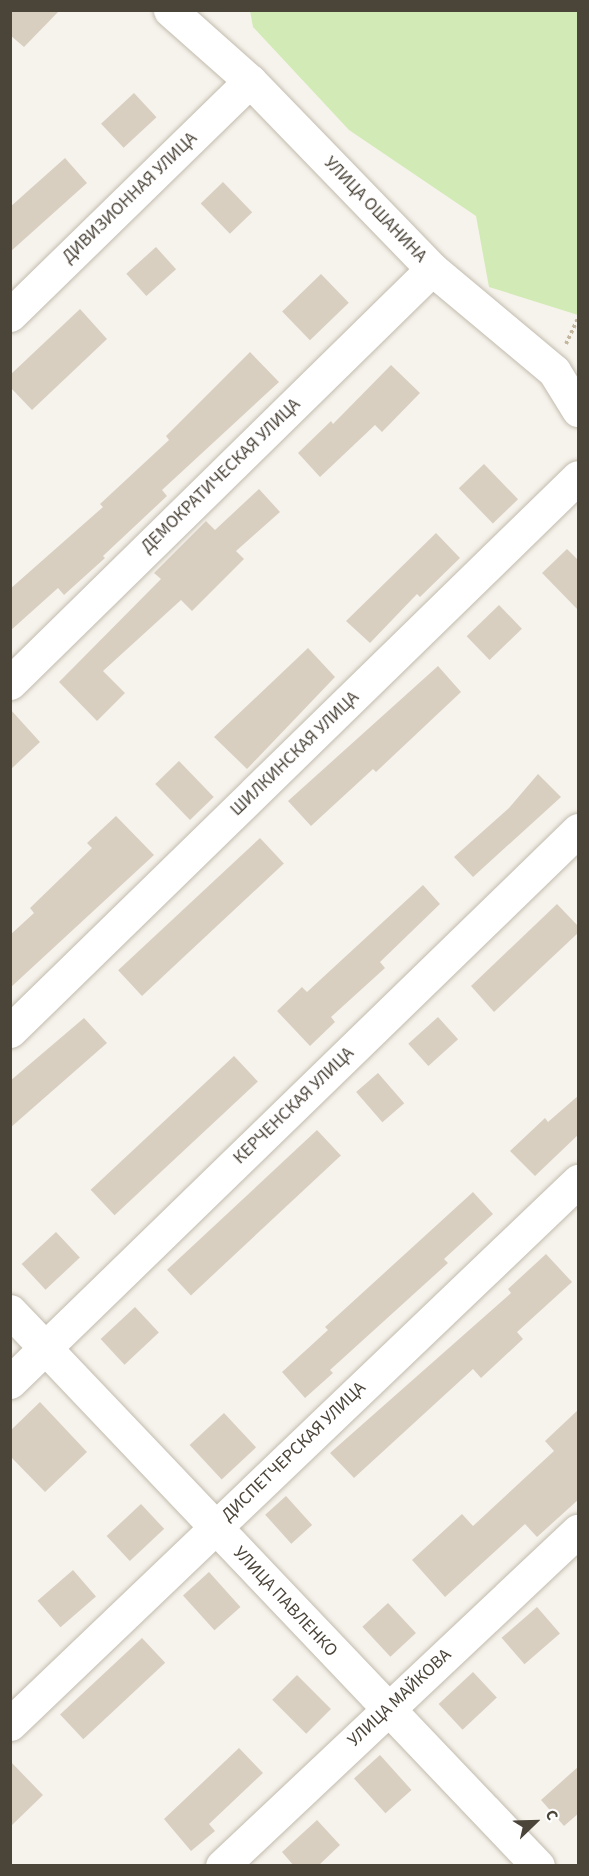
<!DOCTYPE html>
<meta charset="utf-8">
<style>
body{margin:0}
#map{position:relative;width:589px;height:1876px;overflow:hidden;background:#f6f3ec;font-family:"Source Sans 3",sans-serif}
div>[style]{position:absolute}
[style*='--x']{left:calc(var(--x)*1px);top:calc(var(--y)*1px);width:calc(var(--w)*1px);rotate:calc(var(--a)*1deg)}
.green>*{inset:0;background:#d2eab5}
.building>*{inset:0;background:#d8cfc1;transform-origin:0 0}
.path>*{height:4px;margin-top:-2px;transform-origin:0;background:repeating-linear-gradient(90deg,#c4b79f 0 3px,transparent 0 6px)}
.roads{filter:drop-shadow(0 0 2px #c2bbae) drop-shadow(0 0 2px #c2bbae)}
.minor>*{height:33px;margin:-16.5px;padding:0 16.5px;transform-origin:16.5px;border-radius:16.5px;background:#fff}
span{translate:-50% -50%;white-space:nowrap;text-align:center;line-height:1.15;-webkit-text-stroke:4.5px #fff;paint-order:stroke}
.street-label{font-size:18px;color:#4b4439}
.frame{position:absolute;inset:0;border:12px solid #4b4439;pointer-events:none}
.north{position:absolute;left:505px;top:1792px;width:60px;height:60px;-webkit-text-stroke:4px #fff;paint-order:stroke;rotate:67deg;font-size:16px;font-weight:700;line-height:24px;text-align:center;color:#4b4439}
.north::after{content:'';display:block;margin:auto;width:21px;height:27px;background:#4b4439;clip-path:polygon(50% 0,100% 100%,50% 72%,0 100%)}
</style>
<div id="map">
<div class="green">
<i style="clip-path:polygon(250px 11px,578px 11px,578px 315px,489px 287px,476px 216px,349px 130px,253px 27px)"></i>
</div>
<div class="building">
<i style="clip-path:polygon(10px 10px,60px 10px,24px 47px,10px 35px)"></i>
<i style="left:134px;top:93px;width:33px;height:45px;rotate:47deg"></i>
<i style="clip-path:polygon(65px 158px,87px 183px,10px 252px,10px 207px)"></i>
<i style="left:223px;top:182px;width:42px;height:31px;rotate:46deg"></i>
<i style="left:156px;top:247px;width:30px;height:40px;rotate:48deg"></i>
<i style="left:321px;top:274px;width:40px;height:54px;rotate:46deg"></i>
<i style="clip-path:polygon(80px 309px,107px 339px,32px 410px,10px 387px,10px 375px)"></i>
<i style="clip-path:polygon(250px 352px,279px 382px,162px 490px,167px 496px,103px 556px,105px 558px,64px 595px,58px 588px,10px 631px,10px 589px,103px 507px,100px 504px,169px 440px,166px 436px)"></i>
<i style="clip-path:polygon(391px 365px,420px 393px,382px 432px,375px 425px,320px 477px,298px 453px,331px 421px,333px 424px)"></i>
<i style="left:484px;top:464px;width:49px;height:35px;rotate:46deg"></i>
<i style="clip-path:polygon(259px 489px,280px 512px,236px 551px,244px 559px,192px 611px,181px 600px,103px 671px,125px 693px,97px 721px,59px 682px,161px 579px,154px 573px,206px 521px,215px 530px)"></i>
<i style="clip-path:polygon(436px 533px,460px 558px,420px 597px,417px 594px,370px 643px,346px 621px)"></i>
<i style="clip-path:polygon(567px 549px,579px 561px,579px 611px,542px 573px)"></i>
<i style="left:499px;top:605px;width:33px;height:45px;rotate:46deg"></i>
<i style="clip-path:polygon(308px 648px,335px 677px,247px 769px,214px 737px)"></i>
<i style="clip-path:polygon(438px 666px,461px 692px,376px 772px,373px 769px,311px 826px,288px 801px)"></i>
<i style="clip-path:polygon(10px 709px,40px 742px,10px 770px)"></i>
<i style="left:179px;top:761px;width:50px;height:33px;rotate:46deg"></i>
<i style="clip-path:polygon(538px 774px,561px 797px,473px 877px,454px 857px,509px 808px)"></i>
<i style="clip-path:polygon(116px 816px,154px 855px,10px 988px,10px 935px,34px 913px,30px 908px,92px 848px,87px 843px)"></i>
<i style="left:260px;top:838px;width:35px;height:194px;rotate:47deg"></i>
<i style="clip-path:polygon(423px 885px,440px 904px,380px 962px,385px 968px,331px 1017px,335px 1022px,310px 1046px,277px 1011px,302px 987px,307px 992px)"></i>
<i style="clip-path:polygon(557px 904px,579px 927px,579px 932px,494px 1012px,471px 986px)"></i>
<i style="left:438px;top:1017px;width:30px;height:40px;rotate:48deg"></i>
<i style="clip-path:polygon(84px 1018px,107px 1043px,10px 1128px,10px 1081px)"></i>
<i style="left:234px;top:1056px;width:35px;height:196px;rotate:47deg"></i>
<i style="left:378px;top:1073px;width:40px;height:29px;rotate:49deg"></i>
<i style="clip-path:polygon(579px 1095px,579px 1134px,535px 1176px,510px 1151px,545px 1118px,548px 1122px)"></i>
<i style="left:317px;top:1130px;width:35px;height:205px;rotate:47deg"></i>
<i style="clip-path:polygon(473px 1192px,493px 1214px,444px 1259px,448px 1263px,330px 1370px,333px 1373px,305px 1398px,282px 1372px,328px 1330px,325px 1327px)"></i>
<i style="left:56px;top:1232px;width:35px;height:47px;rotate:47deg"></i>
<i style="clip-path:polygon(546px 1254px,572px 1282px,517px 1332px,523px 1339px,481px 1378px,473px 1369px,354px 1478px,330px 1453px,511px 1293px,508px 1289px)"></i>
<i style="left:135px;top:1307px;width:35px;height:47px;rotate:47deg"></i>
<i style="clip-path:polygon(40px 1402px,87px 1452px,45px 1492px,10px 1456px,10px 1431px)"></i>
<i style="clip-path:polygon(579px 1409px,579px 1499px,537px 1537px,525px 1524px,445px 1597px,412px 1560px,462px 1514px,473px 1526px,554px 1451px,545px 1441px)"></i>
<i style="left:224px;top:1413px;width:47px;height:47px;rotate:47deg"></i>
<i style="left:286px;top:1496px;width:39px;height:28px;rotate:48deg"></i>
<i style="left:141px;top:1504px;width:34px;height:47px;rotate:47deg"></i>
<i style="left:73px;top:1570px;width:35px;height:47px;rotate:49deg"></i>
<i style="left:209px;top:1572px;width:47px;height:35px;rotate:48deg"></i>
<i style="left:388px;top:1603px;width:41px;height:35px;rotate:47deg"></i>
<i style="left:537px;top:1607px;width:35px;height:47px;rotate:49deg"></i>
<i style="left:142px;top:1638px;width:34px;height:112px;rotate:47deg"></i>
<i style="left:473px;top:1672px;width:35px;height:47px;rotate:47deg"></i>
<i style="left:297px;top:1675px;width:48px;height:35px;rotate:45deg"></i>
<i style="clip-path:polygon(239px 1748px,263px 1773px,209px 1824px,215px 1831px,191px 1851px,164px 1819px)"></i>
<i style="left:380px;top:1755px;width:47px;height:35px;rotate:48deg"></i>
<i style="clip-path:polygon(10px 1761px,43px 1795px,10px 1827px)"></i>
<i style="clip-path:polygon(579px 1766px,579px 1813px,564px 1826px,541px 1800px)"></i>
<i style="clip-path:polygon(317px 1820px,340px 1845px,318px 1866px,294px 1866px,282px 1852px)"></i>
</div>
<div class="path">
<i style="--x:566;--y:344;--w:29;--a:-65"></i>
</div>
<div class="roads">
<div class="minor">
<i style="--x:170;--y:10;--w:107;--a:41.6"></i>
<i style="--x:250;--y:81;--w:262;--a:45.9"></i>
<i style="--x:432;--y:269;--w:159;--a:39.9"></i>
<i style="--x:554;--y:371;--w:46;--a:58.4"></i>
<i style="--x:10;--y:315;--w:335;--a:-44.3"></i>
<i style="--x:10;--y:683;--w:591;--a:-44.45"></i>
<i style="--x:10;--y:1031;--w:793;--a:-44.29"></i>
<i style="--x:10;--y:1311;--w:766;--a:46.43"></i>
<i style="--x:10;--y:1382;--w:792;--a:-44.18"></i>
<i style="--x:10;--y:1724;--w:786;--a:-43.71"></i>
<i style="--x:222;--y:1866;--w:489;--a:-43.3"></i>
</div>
</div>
<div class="street-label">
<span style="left:130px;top:198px;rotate:-44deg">ДИВИЗИОННАЯ УЛИЦА</span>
<span style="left:375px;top:210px;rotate:46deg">УЛИЦА ОШАНИНА</span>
<span style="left:221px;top:476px;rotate:-44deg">ДЕМОКРАТИЧЕСКАЯ УЛИЦА</span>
<span style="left:295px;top:754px;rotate:-44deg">ШИЛКИНСКАЯ УЛИЦА</span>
<span style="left:294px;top:1106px;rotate:-44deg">КЕРЧЕНСКАЯ УЛИЦА</span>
<span style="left:294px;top:1452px;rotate:-44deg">ДИСПЕТЧЕРСКАЯ УЛИЦА</span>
<span style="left:285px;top:1602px;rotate:47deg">УЛИЦА ПАВЛЕНКО</span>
<span style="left:400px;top:1698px;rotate:-43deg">УЛИЦА МАЙКОВА</span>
</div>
<div class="frame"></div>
<div class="north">С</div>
</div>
